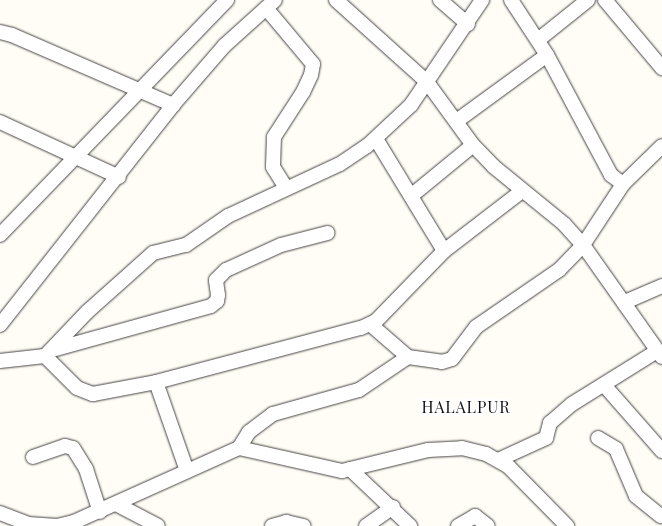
<!DOCTYPE html>
<style>
body{margin:0}
#map{position:relative;width:662px;height:526px;overflow:hidden;background:#fffdf5;font-family:"Playfair Display",serif}
div>[style]{position:absolute}
[style*='--x']{left:calc(var(--x)*1px);top:calc(var(--y)*1px);width:calc(var(--w)*1px);rotate:calc(var(--a)*1deg)}
.roads{filter:drop-shadow(0 0 1px #444) drop-shadow(0 0 1px #444)}
.street>*{height:14px;margin:-7px;padding:0 7px;transform-origin:7px;border-radius:7px;background:#fff}
span{translate:-50% -50%;white-space:nowrap;text-align:center;line-height:1.15;-webkit-text-stroke:5px #fff;paint-order:stroke}
.quarter-label{font-size:16px;color:#111;letter-spacing:1px}
</style>
<div id="map">
<div class="roads">
<div class="street">
<i style="--x:336;--y:0;--w:122;--a:42"></i>
<i style="--x:427;--y:82;--w:78;--a:53.9"></i>
<i style="--x:473;--y:145;--w:29;--a:46"></i>
<i style="--x:493;--y:166;--w:92;--a:39.2"></i>
<i style="--x:564;--y:224;--w:28;--a:48"></i>
<i style="--x:583;--y:245;--w:137;--a:54.8"></i>
<i style="--x:440;--y:0;--w:37;--a:41"></i>
<i style="--x:511;--y:0;--w:66;--a:56.8"></i>
<i style="--x:547;--y:55;--w:136;--a:61.9"></i>
<i style="--x:611;--y:175;--w:15;--a:37"></i>
<i style="--x:605;--y:0;--w:89;--a:50"></i>
<i style="--x:266;--y:8;--w:73;--a:50"></i>
<i style="--x:313;--y:64;--w:11;--a:100"></i>
<i style="--x:311;--y:75;--w:19;--a:115"></i>
<i style="--x:303;--y:92;--w:54;--a:122.8"></i>
<i style="--x:274;--y:137;--w:30;--a:92"></i>
<i style="--x:273;--y:167;--w:25;--a:58"></i>
<i style="--x:0;--y:32;--w:12;--a:14"></i>
<i style="--x:12;--y:35;--w:176;--a:23.5"></i>
<i style="--x:538;--y:40;--w:64;--a:-38.7"></i>
<i style="--x:458;--y:120;--w:110;--a:-36.1"></i>
<i style="--x:0;--y:122;--w:131;--a:24.8"></i>
<i style="--x:376;--y:139;--w:131;--a:58.7"></i>
<i style="--x:411;--y:196;--w:80;--a:-39.4"></i>
<i style="--x:0;--y:235;--w:327;--a:-46"></i>
<i style="--x:625;--y:302;--w:40;--a:-23.4"></i>
<i style="--x:370;--y:324;--w:50;--a:41"></i>
<i style="--x:0;--y:325;--w:280;--a:-51.8"></i>
<i style="--x:173;--y:105;--w:79;--a:-49.1"></i>
<i style="--x:225;--y:45;--w:67;--a:-42"></i>
<i style="--x:52;--y:350;--w:165;--a:-15.5"></i>
<i style="--x:211;--y:306;--w:8;--a:-40"></i>
<i style="--x:217;--y:301;--w:6;--a:-81"></i>
<i style="--x:218;--y:295;--w:15;--a:-98"></i>
<i style="--x:216;--y:280;--w:14;--a:-45"></i>
<i style="--x:226;--y:270;--w:60;--a:-24.4"></i>
<i style="--x:281;--y:245;--w:48;--a:-14.6"></i>
<i style="--x:45;--y:356;--w:45;--a:45"></i>
<i style="--x:77;--y:388;--w:17;--a:21"></i>
<i style="--x:93;--y:394;--w:64;--a:-10.8"></i>
<i style="--x:156;--y:382;--w:212;--a:-14.8"></i>
<i style="--x:361;--y:328;--w:17;--a:-25"></i>
<i style="--x:376;--y:321;--w:98;--a:-45.8"></i>
<i style="--x:444;--y:251;--w:98;--a:-37.6"></i>
<i style="--x:0;--y:361;--w:45;--a:-6.3"></i>
<i style="--x:45;--y:356;--w:61;--a:-46.3"></i>
<i style="--x:87;--y:312;--w:89;--a:-41.8"></i>
<i style="--x:153;--y:253;--w:34;--a:-14"></i>
<i style="--x:186;--y:245;--w:51;--a:-34.6"></i>
<i style="--x:228;--y:216;--w:123;--a:-24.9"></i>
<i style="--x:340;--y:164;--w:32;--a:-34"></i>
<i style="--x:367;--y:146;--w:60;--a:-43"></i>
<i style="--x:411;--y:105;--w:127;--a:-55.9"></i>
<i style="--x:156;--y:382;--w:94;--a:70.8"></i>
<i style="--x:604;--y:385;--w:88;--a:48.7"></i>
<i style="--x:598;--y:438;--w:21;--a:31"></i>
<i style="--x:616;--y:449;--w:51;--a:66.9"></i>
<i style="--x:636;--y:496;--w:32;--a:39"></i>
<i style="--x:239;--y:448;--w:19;--a:-58"></i>
<i style="--x:249;--y:432;--w:30;--a:-37"></i>
<i style="--x:273;--y:414;--w:89;--a:-15.6"></i>
<i style="--x:359;--y:390;--w:59;--a:-34"></i>
<i style="--x:408;--y:357;--w:34;--a:8"></i>
<i style="--x:442;--y:362;--w:10;--a:-17"></i>
<i style="--x:452;--y:359;--w:40;--a:-53"></i>
<i style="--x:476;--y:327;--w:101;--a:-34.5"></i>
<i style="--x:559;--y:270;--w:35;--a:-46"></i>
<i style="--x:583;--y:245;--w:73;--a:-56.7"></i>
<i style="--x:623;--y:184;--w:54;--a:-44.3"></i>
<i style="--x:33;--y:457;--w:34;--a:-19"></i>
<i style="--x:65;--y:446;--w:8;--a:14"></i>
<i style="--x:73;--y:448;--w:25;--a:58"></i>
<i style="--x:86;--y:469;--w:45;--a:72"></i>
<i style="--x:498;--y:460;--w:53;--a:-24.6"></i>
<i style="--x:546;--y:438;--w:16;--a:-75"></i>
<i style="--x:550;--y:423;--w:29;--a:-41"></i>
<i style="--x:572;--y:404;--w:100;--a:-31.9"></i>
<i style="--x:350;--y:469;--w:83;--a:43.5"></i>
<i style="--x:116;--y:504;--w:47;--a:27.6"></i>
<i style="--x:0;--y:513;--w:30;--a:21"></i>
<i style="--x:28;--y:524;--w:29;--a:4"></i>
<i style="--x:57;--y:526;--w:17;--a:-13"></i>
<i style="--x:74;--y:522;--w:181;--a:-24.2"></i>
<i style="--x:239;--y:448;--w:106;--a:12.6"></i>
<i style="--x:342;--y:471;--w:89;--a:-13.7"></i>
<i style="--x:428;--y:450;--w:34;--a:-3"></i>
<i style="--x:462;--y:448;--w:25;--a:14"></i>
<i style="--x:486;--y:454;--w:26;--a:29"></i>
<i style="--x:509;--y:467;--w:83;--a:45.5"></i>
<i style="--x:272;--y:526;--w:15;--a:-16"></i>
<i style="--x:286;--y:522;--w:18;--a:13"></i>
<i style="--x:366;--y:526;--w:33;--a:-35"></i>
<i style="--x:458;--y:526;--w:20;--a:-30"></i>
<i style="--x:475;--y:516;--w:16;--a:38"></i>
</div>
</div>
<div class="quarter-label">
<span style="left:466px;top:407px">HALALPUR</span>
</div>
</div>
